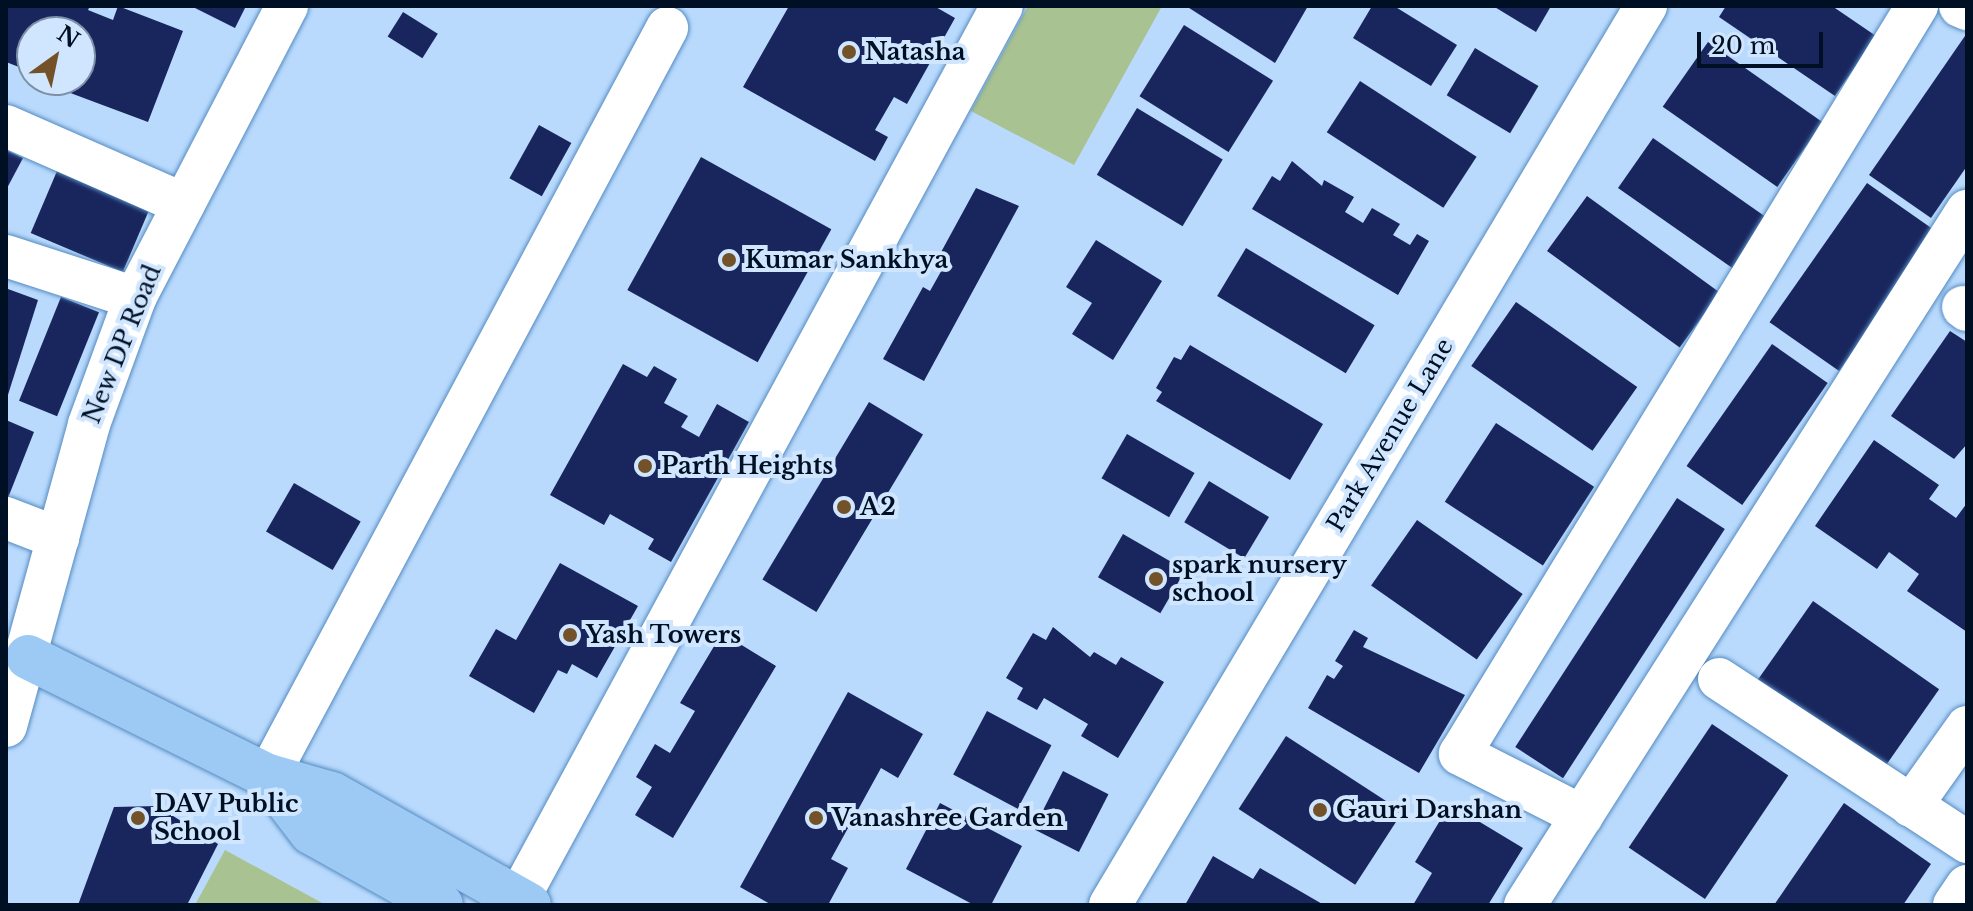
<!DOCTYPE html>
<style>
body{margin:0}
#map{position:relative;width:1973px;height:911px;overflow:hidden;background:#b9dafd;font-family:"Libre Baskerville",serif}
div>[style]{position:absolute}
[style*='--x']{left:calc(var(--x)*1px);top:calc(var(--y)*1px);width:calc(var(--w)*1px);rotate:calc(var(--a)*1deg)}
.green>*{inset:0;background:#a9c291}
.building>*{inset:0;background:#19265d;transform-origin:0 0}
.roads{filter:drop-shadow(0 0 2px #558bc1) drop-shadow(0 0 2px #558bc1)}
.minor>*{height:42px;margin:-21px;padding:0 21px;transform-origin:21px;border-radius:21px;background:#fff}
.major>*{height:44px;margin:-22px;padding:0 22px;transform-origin:22px;border-radius:22px;background:#9dcaf5}
.dots>*{width:22px;height:22px;translate:-50% -50%;box-sizing:border-box;border:4px solid #d0e6fe;border-radius:50%}
span{translate:-50% -50%;white-space:nowrap;text-align:center;line-height:1.15;-webkit-text-stroke:8px #d0e6fe;paint-order:stroke}
.poi-label{font-size:24px;color:#001024;font-weight:700}
.left{translate:0 -50%;text-align:left}
.street-label{font-size:24px;color:#001024}
.frame{position:absolute;inset:0;border:8px solid #001024;pointer-events:none}
.north{position:absolute;left:16px;top:16px;width:80px;height:80px;box-sizing:border-box;background:#d0e6fe;border:2px solid #7d90a7;border-radius:50%;rotate:33deg;font-size:22px;font-weight:700;line-height:32px;text-align:center;color:#001024}
.north::after{content:'';display:block;margin:auto;width:28px;height:36px;background:#735229;clip-path:polygon(50% 0,100% 100%,50% 72%,0 100%)}
.scale{position:absolute;left:1697px;top:32px;width:126px;height:36px;box-sizing:border-box;border:4px solid #001024;border-top:0;padding-left:10px;font-size:24px;line-height:28px;white-space:nowrap;color:#001024;-webkit-text-stroke:6px #d0e6fe;paint-order:stroke}
</style>
<div id="map">
<div class="green">
<i style="clip-path:polygon(1028px 6px,1162px 6px,1074px 165px,971px 111px)"></i>
<i style="clip-path:polygon(225px 850px,326px 905px,195px 905px)"></i>
</div>
<div class="building">
<i style="clip-path:polygon(6px 6px,90px 6px,88px 10px,113px 20px,118px 6px,183px 31px,148px 122px,57px 88px,54px 80px,80px 80px,80px 32px,32px 32px,32px 72px,6px 62px)"></i>
<i style="clip-path:polygon(191px 6px,246px 6px,235px 28px)"></i>
<i style="clip-path:polygon(789px 6px,934px 6px,955px 18px,907px 104px,894px 97px,875px 130px,888px 137px,875px 161px,743px 87px)"></i>
<i style="clip-path:polygon(1186px 6px,1308px 6px,1275px 63px)"></i>
<i style="clip-path:polygon(1372px 6px,1394px 6px,1457px 45px,1431px 86px,1353px 38px)"></i>
<i style="clip-path:polygon(1493px 6px,1551px 6px,1536px 32px)"></i>
<i style="clip-path:polygon(1726px 6px,1832px 6px,1876px 36px,1835px 96px,1719px 17px)"></i>
<i style="left:403px;top:12px;width:41px;height:29px;rotate:32deg"></i>
<i style="left:1184px;top:25px;width:105px;height:84px;rotate:32deg"></i>
<i style="clip-path:polygon(1967px 33px,1967px 166px,1931px 218px,1869px 175px)"></i>
<i style="left:1708px;top:42px;width:140px;height:79px;rotate:35deg"></i>
<i style="left:1475px;top:48px;width:74px;height:55px;rotate:31deg"></i>
<i style="left:1360px;top:81px;width:139px;height:61px;rotate:33deg"></i>
<i style="left:1137px;top:108px;width:100px;height:78px;rotate:31deg"></i>
<i style="left:539px;top:125px;width:37px;height:61px;rotate:29deg"></i>
<i style="left:1653px;top:138px;width:143px;height:61px;rotate:35deg"></i>
<i style="clip-path:polygon(6px 150px,23px 158px,6px 190px)"></i>
<i style="left:701px;top:157px;width:149px;height:152px;rotate:29deg"></i>
<i style="clip-path:polygon(1292px 161px,1322px 186px,1324px 180px,1354px 197px,1345px 212px,1363px 223px,1372px 208px,1400px 224px,1393px 235px,1410px 245px,1417px 234px,1429px 241px,1398px 295px,1252px 209px,1272px 176px,1280px 181px)"></i>
<i style="left:60px;top:164px;width:100px;height:75px;rotate:23deg"></i>
<i style="left:1867px;top:183px;width:85px;height:170px;rotate:35deg"></i>
<i style="clip-path:polygon(976px 188px,1019px 206px,924px 381px,883px 359px,923px 287px,930px 291px,948px 259px,940px 254px)"></i>
<i style="left:1587px;top:196px;width:164px;height:68px;rotate:36deg"></i>
<i style="clip-path:polygon(1096px 240px,1162px 281px,1113px 360px,1072px 334px,1092px 303px,1066px 287px)"></i>
<i style="left:1246px;top:248px;width:150px;height:56px;rotate:31deg"></i>
<i style="clip-path:polygon(8px 289px,38px 300px,6px 401px,6px 294px)"></i>
<i style="left:61px;top:297px;width:41px;height:112px;rotate:22deg"></i>
<i style="left:1516px;top:302px;width:148px;height:78px;rotate:35deg"></i>
<i style="clip-path:polygon(1950px 331px,1967px 342px,1967px 444px,1954px 459px,1891px 416px)"></i>
<i style="left:1772px;top:344px;width:68px;height:149px;rotate:35deg"></i>
<i style="clip-path:polygon(1190px 345px,1323px 424px,1290px 480px,1156px 401px,1162px 392px,1156px 388px,1174px 357px,1181px 360px)"></i>
<i style="clip-path:polygon(623px 364px,647px 377px,654px 366px,677px 379px,664px 403px,688px 416px,681px 427px,699px 437px,717px 404px,749px 422px,671px 562px,648px 549px,654px 539px,610px 514px,604px 525px,550px 495px)"></i>
<i style="left:869px;top:402px;width:63px;height:207px;rotate:31deg"></i>
<i style="clip-path:polygon(6px 420px,34px 432px,6px 503px)"></i>
<i style="left:1496px;top:423px;width:117px;height:94px;rotate:33deg"></i>
<i style="left:1127px;top:434px;width:78px;height:51px;rotate:30deg"></i>
<i style="clip-path:polygon(1874px 440px,1939px 485px,1929px 499px,1956px 518px,1967px 503px,1967px 632px,1907px 591px,1919px 574px,1889px 552px,1877px 569px,1815px 526px)"></i>
<i style="left:1209px;top:481px;width:70px;height:48px;rotate:31deg"></i>
<i style="left:294px;top:483px;width:77px;height:56px;rotate:30deg"></i>
<i style="left:1677px;top:498px;width:57px;height:297px;rotate:33deg"></i>
<i style="left:1417px;top:520px;width:129px;height:80px;rotate:35deg"></i>
<i style="left:1123px;top:534px;width:72px;height:50px;rotate:30deg"></i>
<i style="clip-path:polygon(560px 563px,638px 606px,597px 678px,572px 664px,567px 674px,558px 670px,534px 713px,469px 676px,496px 629px,516px 640px)"></i>
<i style="left:1813px;top:601px;width:154px;height:99px;rotate:35deg"></i>
<i style="clip-path:polygon(1053px 627px,1090px 657px,1094px 652px,1116px 665px,1121px 657px,1164px 682px,1118px 758px,1081px 736px,1088px 724px,1044px 698px,1037px 710px,1017px 699px,1023px 688px,1006px 678px,1033px 633px,1046px 640px)"></i>
<i style="clip-path:polygon(1354px 630px,1368px 638px,1363px 647px,1465px 695px,1419px 773px,1308px 708px,1327px 675px,1334px 679px,1343px 666px,1335px 661px)"></i>
<i style="clip-path:polygon(722px 633px,776px 666px,673px 838px,635px 815px,652px 787px,636px 777px,655px 744px,670px 753px,695px 711px,680px 703px)"></i>
<i style="clip-path:polygon(848px 692px,923px 734px,898px 778px,881px 768px,831px 859px,848px 868px,828px 905px,772px 905px,740px 887px)"></i>
<i style="left:987px;top:711px;width:73px;height:72px;rotate:28deg"></i>
<i style="left:1712px;top:724px;width:92px;height:149px;rotate:34deg"></i>
<i style="left:1286px;top:736px;width:139px;height:87px;rotate:33deg"></i>
<i style="left:1063px;top:771px;width:51px;height:65px;rotate:27deg"></i>
<i style="clip-path:polygon(940px 803px,1022px 846px,991px 905px,974px 905px,906px 869px)"></i>
<i style="clip-path:polygon(1844px 803px,1931px 864px,1903px 905px,1774px 905px)"></i>
<i style="clip-path:polygon(1450px 804px,1523px 848px,1488px 905px,1413px 905px,1432px 873px,1415px 862px)"></i>
<i style="clip-path:polygon(157px 806px,218px 844px,187px 905px,78px 905px,114px 807px)"></i>
<i style="clip-path:polygon(1213px 856px,1253px 879px,1260px 868px,1324px 905px,1185px 905px)"></i>
</div>
<div class="roads">
<div class="minor">
<i style="--x:1960;--y:6;--w:8;--a:23"></i>
<i style="--x:6;--y:126;--w:194;--a:23.7"></i>
<i style="--x:6;--y:256;--w:136;--a:18"></i>
<i style="--x:1963;--y:307;--w:5;--a:37"></i>
<i style="--x:6;--y:518;--w:56;--a:21"></i>
<i style="--x:1719;--y:679;--w:297;--a:33.3"></i>
<i style="--x:6;--y:726;--w:313;--a:-74.6"></i>
<i style="--x:89;--y:424;--w:134;--a:-69.9"></i>
<i style="--x:135;--y:298;--w:329;--a:-62.5"></i>
<i style="--x:268;--y:776;--w:848;--a:-61.92"></i>
<i style="--x:1911;--y:806;--w:97;--a:-54.7"></i>
<i style="--x:1582;--y:816;--w:137;--a:-153.1"></i>
<i style="--x:1460;--y:754;--w:877;--a:-58.58"></i>
<i style="--x:515;--y:905;--w:1022;--a:-61.56"></i>
<i style="--x:1110;--y:905;--w:1047;--a:-59.2"></i>
<i style="--x:1525;--y:905;--w:823;--a:-57.51"></i>
<i style="--x:1954;--y:905;--w:23;--a:-56"></i>
</div>
<div class="major">
<i style="--x:28;--y:657;--w:268;--a:26.4"></i>
<i style="--x:268;--y:776;--w:66;--a:15.7"></i>
<i style="--x:332;--y:794;--w:226;--a:29.4"></i>
<i style="--x:268;--y:776;--w:71;--a:52.5"></i>
<i style="--x:311;--y:832;--w:149;--a:29.3"></i>
</div>
</div>
<div class="dots">
<i style="left:849px;top:52px;background:#735229"></i>
<i style="left:729px;top:260px;background:#735229"></i>
<i style="left:645px;top:466px;background:#735229"></i>
<i style="left:844px;top:507px;background:#735229"></i>
<i style="left:1156px;top:579px;background:#735229"></i>
<i style="left:570px;top:635px;background:#735229"></i>
<i style="left:1320px;top:810px;background:#735229"></i>
<i style="left:138px;top:818px;background:#735229"></i>
<i style="left:816px;top:818px;background:#735229"></i>
</div>
<div class="poi-label">
<span class="left" style="left:865px;top:52px">Natasha</span>
<span class="left" style="left:745px;top:260px">Kumar Sankhya</span>
<span class="left" style="left:661px;top:466px">Parth Heights</span>
<span class="left" style="left:860px;top:507px">A2</span>
<span class="left" style="left:1172px;top:579px">spark nursery<br>school</span>
<span class="left" style="left:586px;top:635px">Yash Towers</span>
<span class="left" style="left:154px;top:818px">DAV Public<br>School</span>
<span class="left" style="left:1336px;top:810px">Gauri Darshan</span>
<span class="left" style="left:832px;top:818px">Vanashree Garden</span>
</div>
<div class="street-label">
<span style="left:122px;top:344px;rotate:-68deg">New DP Road</span>
<span style="left:1390px;top:435px;rotate:-59deg">Park Avenue Lane</span>
</div>
<div class="frame"></div>
<div class="north">N</div>
<div class="scale">20 m</div>
</div>
